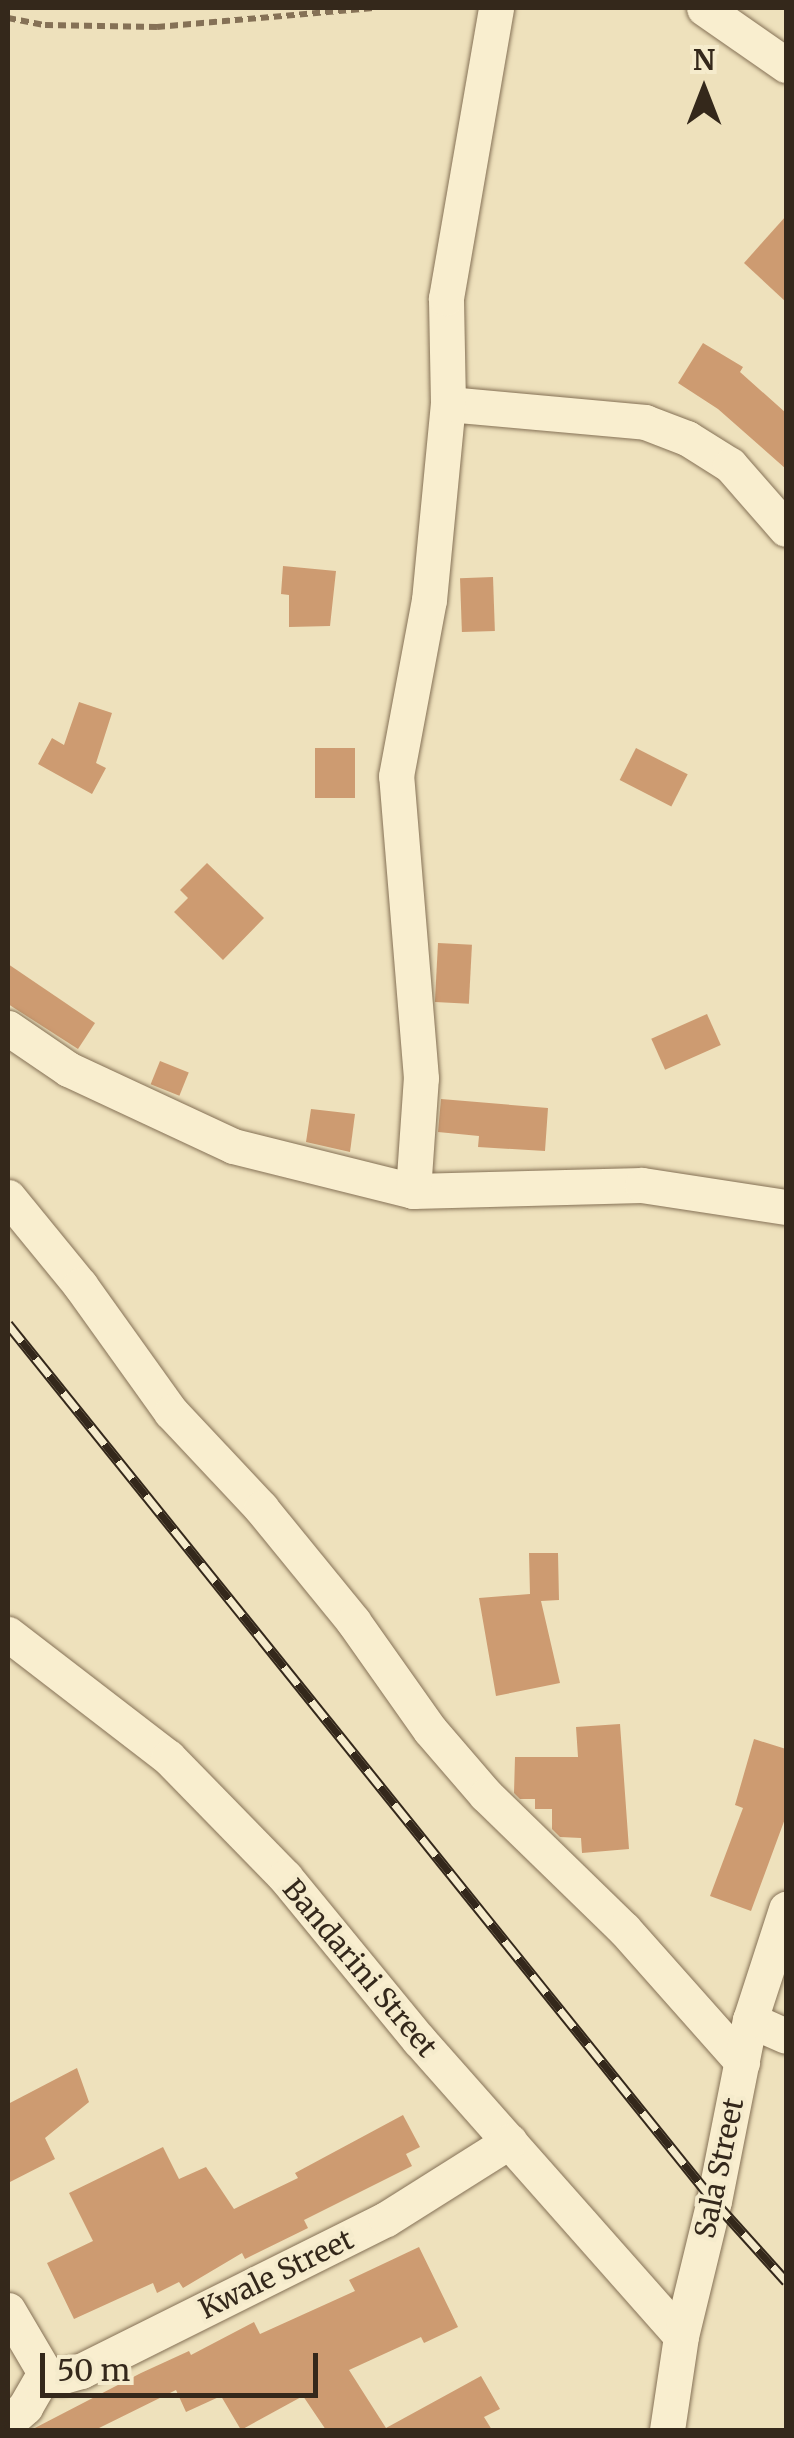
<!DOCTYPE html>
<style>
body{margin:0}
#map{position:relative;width:794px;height:2438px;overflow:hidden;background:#eee1bc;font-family:Merriweather,serif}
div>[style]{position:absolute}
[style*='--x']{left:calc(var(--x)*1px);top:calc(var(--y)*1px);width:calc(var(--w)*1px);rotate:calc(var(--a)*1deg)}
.building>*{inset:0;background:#cd9b71;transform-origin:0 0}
.path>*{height:6px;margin-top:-3px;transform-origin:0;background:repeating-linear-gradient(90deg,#857156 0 8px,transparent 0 13px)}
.roads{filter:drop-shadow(0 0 2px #857156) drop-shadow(0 0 2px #857156)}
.minor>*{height:35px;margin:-17.5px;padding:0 17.5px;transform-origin:17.5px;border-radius:17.5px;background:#f9eecf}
.rail>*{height:11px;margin-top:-5.5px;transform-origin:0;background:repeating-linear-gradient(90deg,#f5ebcc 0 22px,#34281b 0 44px);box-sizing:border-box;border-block:2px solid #34281b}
span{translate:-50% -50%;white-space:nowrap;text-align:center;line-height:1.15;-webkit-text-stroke:8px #f5ebcc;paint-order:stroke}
.street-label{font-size:28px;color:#34281b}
.frame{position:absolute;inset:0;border:10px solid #34281b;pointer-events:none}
.north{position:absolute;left:654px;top:40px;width:100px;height:100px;-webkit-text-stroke:8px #f5ebcc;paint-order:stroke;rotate:0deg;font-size:28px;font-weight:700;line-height:40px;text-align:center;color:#34281b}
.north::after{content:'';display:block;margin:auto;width:35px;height:45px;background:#34281b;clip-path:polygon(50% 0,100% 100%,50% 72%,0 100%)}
.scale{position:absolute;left:40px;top:2353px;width:278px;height:45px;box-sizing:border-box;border:5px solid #34281b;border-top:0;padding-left:12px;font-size:30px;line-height:35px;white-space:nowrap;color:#34281b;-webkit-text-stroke:8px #f5ebcc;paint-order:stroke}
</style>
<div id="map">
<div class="building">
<i style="clip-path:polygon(786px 216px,786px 302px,744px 263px)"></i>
<i style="clip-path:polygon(703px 343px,743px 367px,740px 372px,786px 413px,786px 469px,718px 409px,678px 383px)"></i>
<i style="clip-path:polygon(283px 566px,336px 571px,330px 626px,289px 627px,289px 595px,281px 594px)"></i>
<i style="left:493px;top:577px;width:54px;height:33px;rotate:88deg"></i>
<i style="clip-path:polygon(79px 702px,112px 713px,96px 763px,106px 768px,92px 794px,38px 764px,52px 738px,64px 745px)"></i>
<i style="left:315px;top:748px;width:40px;height:50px"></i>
<i style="left:636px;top:748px;width:58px;height:36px;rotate:27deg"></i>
<i style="clip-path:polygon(207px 863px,264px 918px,223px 960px,174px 912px,188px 898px,180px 890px)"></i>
<i style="left:438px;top:943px;width:34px;height:59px;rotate:3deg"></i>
<i style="clip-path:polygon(8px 964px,95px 1023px,78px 1049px,8px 1004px)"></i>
<i style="left:707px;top:1014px;width:34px;height:61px;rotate:66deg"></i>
<i style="left:160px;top:1061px;width:31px;height:25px;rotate:22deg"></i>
<i style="clip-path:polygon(441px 1099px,548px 1108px,545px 1151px,478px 1147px,479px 1136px,438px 1132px)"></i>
<i style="clip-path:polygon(311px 1109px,355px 1114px,350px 1152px,306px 1142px)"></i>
<i style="clip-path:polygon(529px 1553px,558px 1553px,559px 1600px,541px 1601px,560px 1683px,496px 1696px,479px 1598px,530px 1594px)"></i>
<i style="clip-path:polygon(620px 1724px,629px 1849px,582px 1853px,581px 1838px,560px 1837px,552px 1829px,552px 1809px,535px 1809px,535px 1799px,520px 1799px,514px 1793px,515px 1757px,578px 1757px,576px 1727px)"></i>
<i style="clip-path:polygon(754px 1739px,786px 1749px,786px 1816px,751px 1911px,710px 1896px,743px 1808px,735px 1805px)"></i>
<i style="clip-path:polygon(77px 2068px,89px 2102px,45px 2138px,55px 2159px,8px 2183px,8px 2104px)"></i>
<i style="clip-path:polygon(403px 2115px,420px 2147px,406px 2154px,412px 2166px,304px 2220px,308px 2228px,245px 2259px,242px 2253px,183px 2288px,179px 2282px,157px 2293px,153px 2283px,74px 2319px,47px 2263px,93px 2241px,69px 2193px,163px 2147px,179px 2179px,206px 2167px,234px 2209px,298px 2178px,295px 2173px)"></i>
<i style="clip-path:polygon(419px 2247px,458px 2327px,424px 2343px,421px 2337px,349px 2370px,386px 2428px,481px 2376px,500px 2409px,484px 2417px,492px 2430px,326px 2430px,303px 2396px,241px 2430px,221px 2396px,186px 2412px,176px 2390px,95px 2430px,31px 2430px,141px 2373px,189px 2351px,191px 2355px,254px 2322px,260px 2334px,355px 2291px,349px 2280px)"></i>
</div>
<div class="path">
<i style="--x:8;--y:18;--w:38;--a:11"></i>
<i style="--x:45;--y:25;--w:112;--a:1"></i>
<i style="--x:157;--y:27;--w:220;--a:-5"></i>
</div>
<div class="roads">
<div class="minor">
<i style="--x:704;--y:8;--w:100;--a:34.8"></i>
<i style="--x:448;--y:404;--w:198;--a:5.2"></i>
<i style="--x:645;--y:422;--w:45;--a:20.9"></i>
<i style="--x:687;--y:438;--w:51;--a:32.1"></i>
<i style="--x:730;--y:465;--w:85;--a:48.8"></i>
<i style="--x:8;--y:1028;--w:73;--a:34.3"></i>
<i style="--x:68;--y:1069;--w:182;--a:25"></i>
<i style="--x:233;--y:1146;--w:186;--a:14"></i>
<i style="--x:413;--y:1191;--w:229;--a:-1.5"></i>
<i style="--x:642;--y:1185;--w:146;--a:8.7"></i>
<i style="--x:413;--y:1191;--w:113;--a:-86"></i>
<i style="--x:421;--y:1078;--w:303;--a:-94.7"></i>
<i style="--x:396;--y:776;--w:179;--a:-79.4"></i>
<i style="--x:429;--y:600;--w:197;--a:-84.5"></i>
<i style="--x:448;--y:404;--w:106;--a:-91.1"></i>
<i style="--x:446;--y:298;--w:294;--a:-80.2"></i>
<i style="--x:8;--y:1197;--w:114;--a:50.7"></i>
<i style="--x:80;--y:1285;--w:156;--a:54.4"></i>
<i style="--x:171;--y:1412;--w:132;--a:46.8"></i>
<i style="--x:261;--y:1508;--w:146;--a:50.8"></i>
<i style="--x:353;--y:1621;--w:133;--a:54.8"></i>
<i style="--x:430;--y:1730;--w:86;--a:49.3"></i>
<i style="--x:486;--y:1795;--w:192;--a:44.2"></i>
<i style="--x:624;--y:1929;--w:178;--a:48.4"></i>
<i style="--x:8;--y:1634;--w:202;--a:37.6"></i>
<i style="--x:168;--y:1757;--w:168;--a:45.7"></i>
<i style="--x:285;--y:1877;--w:211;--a:50.6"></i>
<i style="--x:419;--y:2040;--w:395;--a:48.5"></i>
<i style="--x:750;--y:2020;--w:39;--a:24"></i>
<i style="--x:8;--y:2310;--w:73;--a:59.6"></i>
<i style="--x:45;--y:2373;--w:16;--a:15"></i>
<i style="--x:60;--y:2377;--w:22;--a:-16"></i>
<i style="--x:81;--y:2371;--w:341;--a:-26.5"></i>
<i style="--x:386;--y:2219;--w:146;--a:-32.2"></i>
<i style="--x:8;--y:2422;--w:23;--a:-41"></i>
<i style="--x:25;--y:2407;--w:39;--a:-60"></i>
<i style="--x:667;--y:2430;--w:95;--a:-81.5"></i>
<i style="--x:681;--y:2336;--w:139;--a:-76.3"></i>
<i style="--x:714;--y:2201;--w:185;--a:-78.8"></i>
<i style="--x:750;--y:2020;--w:117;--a:-72"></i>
</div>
</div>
<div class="rail">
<i style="--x:8;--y:1324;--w:1126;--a:51.17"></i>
<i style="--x:714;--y:2201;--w:108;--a:48"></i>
</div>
<div class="street-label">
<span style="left:360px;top:1968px;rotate:50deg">Bandarini Street</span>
<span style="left:719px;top:2168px;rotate:-78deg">Sala Street</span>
<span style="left:276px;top:2274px;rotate:-26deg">Kwale Street</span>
</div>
<div class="frame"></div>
<div class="north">N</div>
<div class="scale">50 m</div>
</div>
